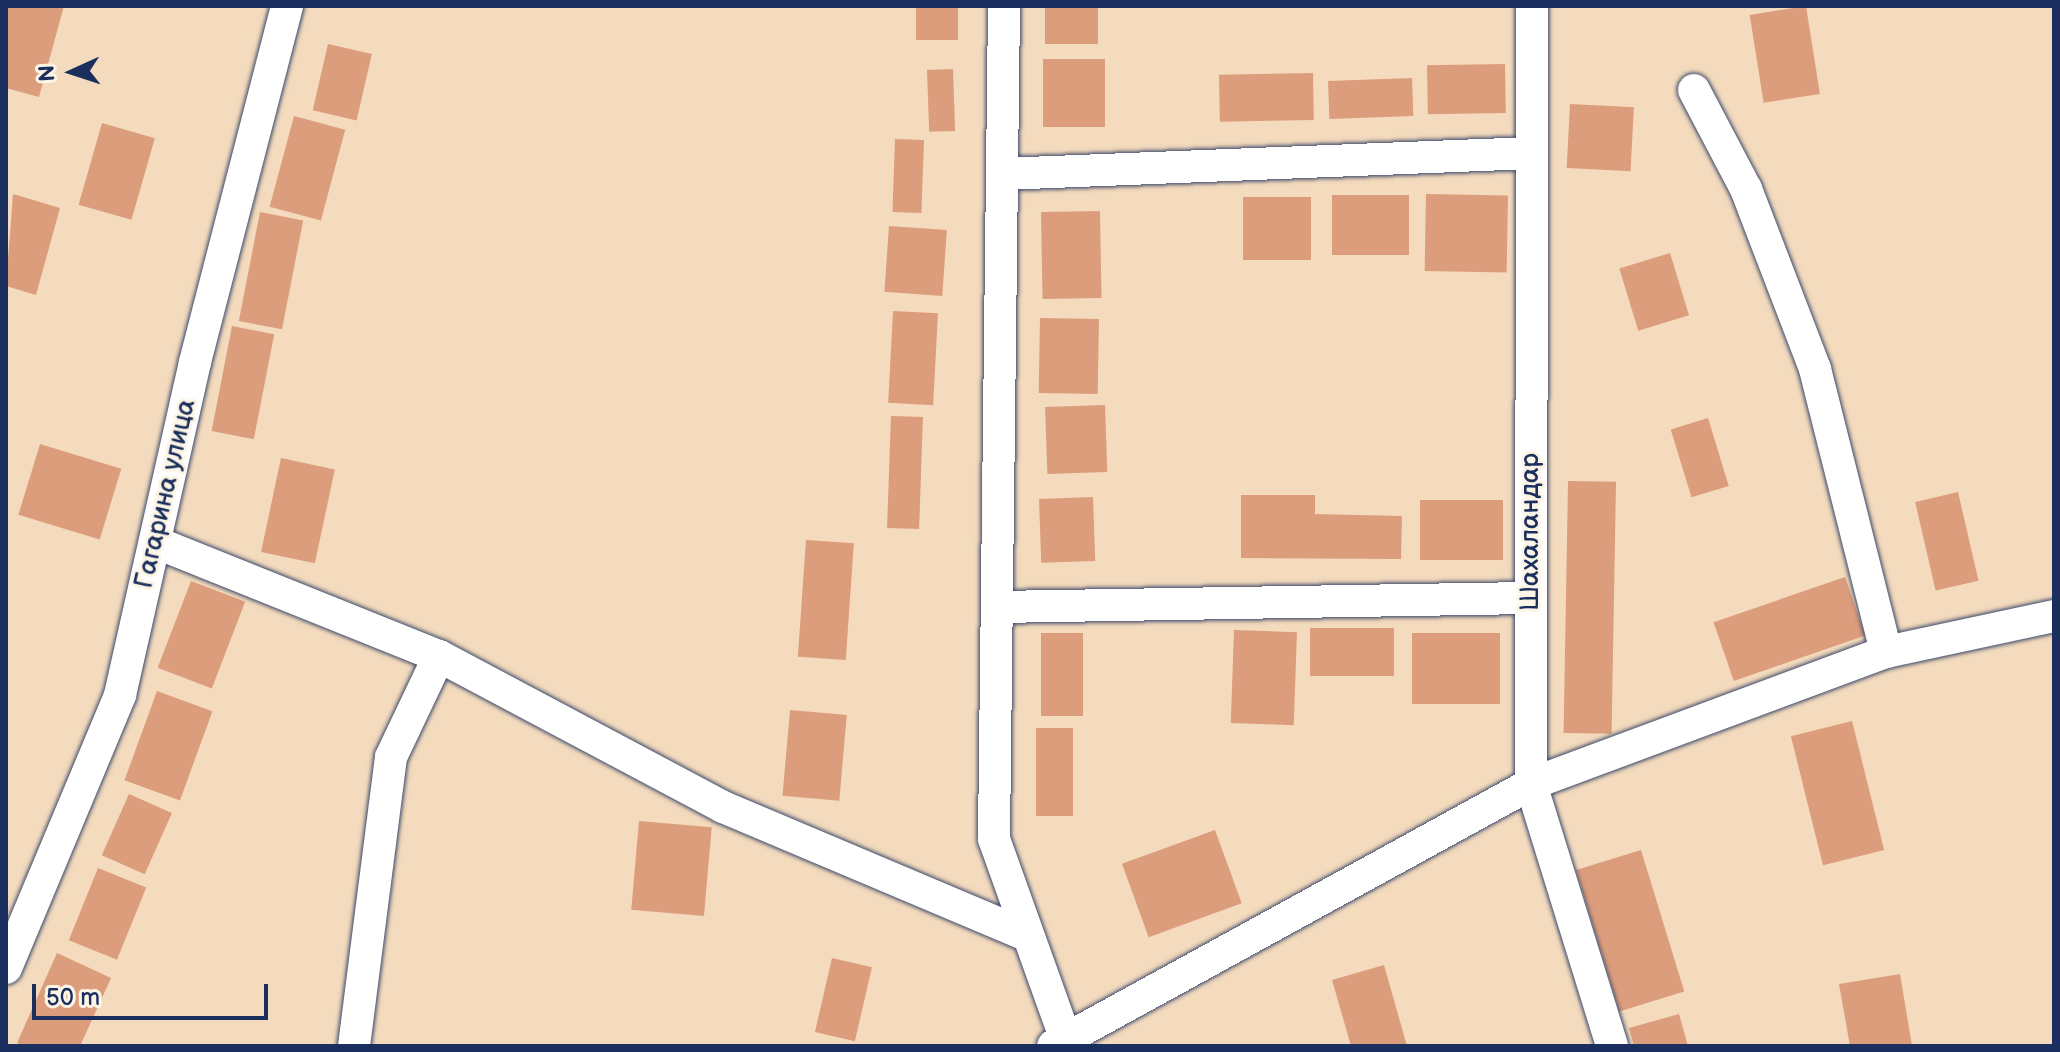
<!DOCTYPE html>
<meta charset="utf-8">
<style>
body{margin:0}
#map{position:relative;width:2060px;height:1052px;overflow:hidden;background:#f4dbbd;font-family:"Balsamiq Sans",sans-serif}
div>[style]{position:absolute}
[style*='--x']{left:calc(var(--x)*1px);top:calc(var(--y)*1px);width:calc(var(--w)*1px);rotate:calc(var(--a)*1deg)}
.building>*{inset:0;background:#dc9d7c;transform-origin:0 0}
.roads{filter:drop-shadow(0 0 2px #3c496c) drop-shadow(0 0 2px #3c496c)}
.minor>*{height:32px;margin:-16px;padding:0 16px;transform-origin:16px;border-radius:16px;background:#fff}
span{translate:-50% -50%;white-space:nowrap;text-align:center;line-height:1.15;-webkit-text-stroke:6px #fcf5e5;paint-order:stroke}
.street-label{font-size:26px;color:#1b2f5e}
.frame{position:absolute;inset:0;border:8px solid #1b2f5e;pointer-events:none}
.north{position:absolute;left:32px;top:32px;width:80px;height:80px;-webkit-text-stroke:6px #fcf5e5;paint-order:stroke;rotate:267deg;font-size:22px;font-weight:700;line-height:32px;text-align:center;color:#1b2f5e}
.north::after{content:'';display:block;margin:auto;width:28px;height:36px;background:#1b2f5e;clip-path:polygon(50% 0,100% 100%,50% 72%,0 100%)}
.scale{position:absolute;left:32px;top:984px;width:236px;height:36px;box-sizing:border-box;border:4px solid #1b2f5e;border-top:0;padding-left:10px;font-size:24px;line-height:28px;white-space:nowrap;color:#1b2f5e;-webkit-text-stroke:6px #fcf5e5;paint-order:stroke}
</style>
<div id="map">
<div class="building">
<i style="clip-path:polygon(6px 6px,64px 6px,39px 97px,6px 88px)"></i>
<i style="left:916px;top:6px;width:42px;height:34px"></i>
<i style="left:1045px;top:6px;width:53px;height:38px"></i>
<i style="left:1806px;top:6px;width:89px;height:57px;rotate:81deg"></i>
<i style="left:328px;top:44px;width:45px;height:68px;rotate:13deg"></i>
<i style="left:1043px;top:59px;width:62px;height:68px"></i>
<i style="left:1505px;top:64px;width:49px;height:78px;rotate:89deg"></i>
<i style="left:953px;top:69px;width:62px;height:26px;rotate:88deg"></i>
<i style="left:1313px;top:73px;width:47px;height:94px;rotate:89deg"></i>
<i style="left:1412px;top:78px;width:38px;height:84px;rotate:88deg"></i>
<i style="left:1570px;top:104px;width:64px;height:64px;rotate:3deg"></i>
<i style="left:294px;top:116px;width:53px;height:94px;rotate:15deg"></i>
<i style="left:102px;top:123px;width:55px;height:85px;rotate:16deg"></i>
<i style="left:895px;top:139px;width:29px;height:73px;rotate:2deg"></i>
<i style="clip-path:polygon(13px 194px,60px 208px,36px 295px,6px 286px)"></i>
<i style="left:1426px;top:194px;width:82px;height:77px;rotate:1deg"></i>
<i style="left:1332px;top:195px;width:77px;height:60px"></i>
<i style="left:1311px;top:197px;width:63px;height:68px;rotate:90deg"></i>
<i style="left:1100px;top:211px;width:87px;height:59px;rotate:89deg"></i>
<i style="left:260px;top:212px;width:44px;height:111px;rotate:11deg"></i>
<i style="left:889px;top:226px;width:58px;height:66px;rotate:4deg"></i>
<i style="left:1670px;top:253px;width:65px;height:53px;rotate:73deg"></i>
<i style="left:893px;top:311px;width:45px;height:92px;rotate:3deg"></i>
<i style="left:1040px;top:318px;width:59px;height:75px;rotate:1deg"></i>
<i style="left:232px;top:326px;width:43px;height:107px;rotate:11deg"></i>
<i style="left:1105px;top:405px;width:67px;height:60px;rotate:88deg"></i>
<i style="left:891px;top:416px;width:32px;height:112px;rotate:2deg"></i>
<i style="left:1708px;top:418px;width:71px;height:39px;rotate:73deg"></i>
<i style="left:40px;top:444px;width:85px;height:74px;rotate:17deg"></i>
<i style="left:281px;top:458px;width:55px;height:96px;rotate:12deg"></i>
<i style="left:1568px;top:481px;width:48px;height:252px;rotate:1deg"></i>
<i style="left:1958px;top:492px;width:91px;height:44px;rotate:77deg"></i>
<i style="clip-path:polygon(1241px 495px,1315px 495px,1315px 514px,1402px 516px,1401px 559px,1241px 558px)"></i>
<i style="left:1093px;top:497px;width:64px;height:54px;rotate:88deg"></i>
<i style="left:1420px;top:500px;width:83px;height:60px"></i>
<i style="left:806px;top:540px;width:48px;height:117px;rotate:4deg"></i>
<i style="left:1845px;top:577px;width:62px;height:139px;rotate:71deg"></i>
<i style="left:191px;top:581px;width:58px;height:93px;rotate:21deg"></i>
<i style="left:1310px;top:628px;width:84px;height:48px"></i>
<i style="left:1234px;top:630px;width:63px;height:93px;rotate:2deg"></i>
<i style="left:1041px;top:633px;width:42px;height:83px"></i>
<i style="left:1412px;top:633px;width:88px;height:71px"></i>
<i style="left:157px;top:691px;width:59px;height:95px;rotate:20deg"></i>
<i style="left:790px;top:710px;width:57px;height:86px;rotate:5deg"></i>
<i style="left:1852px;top:721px;width:133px;height:63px;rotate:76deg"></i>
<i style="left:1036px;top:728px;width:37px;height:88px"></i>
<i style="left:129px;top:794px;width:47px;height:67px;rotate:24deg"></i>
<i style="left:639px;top:821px;width:73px;height:89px;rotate:5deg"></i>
<i style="left:1215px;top:830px;width:78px;height:99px;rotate:70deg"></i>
<i style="left:1641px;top:850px;width:148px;height:68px;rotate:73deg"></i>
<i style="left:98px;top:868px;width:52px;height:78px;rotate:22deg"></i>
<i style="clip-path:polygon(57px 953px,111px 978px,80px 1046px,24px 1046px,17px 1043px)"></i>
<i style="left:832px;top:958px;width:41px;height:76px;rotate:13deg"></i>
<i style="clip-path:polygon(1384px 965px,1407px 1046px,1351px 1046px,1332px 980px)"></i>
<i style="clip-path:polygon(1900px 974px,1912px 1046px,1850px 1046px,1839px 984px)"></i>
<i style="clip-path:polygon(1679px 1014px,1688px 1046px,1634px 1046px,1629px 1028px)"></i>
</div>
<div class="roads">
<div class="minor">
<i style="--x:1004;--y:6;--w:833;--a:90.69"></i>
<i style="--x:994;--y:839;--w:220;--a:70.3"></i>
<i style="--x:1532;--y:6;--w:778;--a:90.07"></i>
<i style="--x:1531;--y:784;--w:274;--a:72.8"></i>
<i style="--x:1694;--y:90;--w:112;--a:62.3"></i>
<i style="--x:1746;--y:189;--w:193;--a:69"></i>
<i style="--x:1815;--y:369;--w:292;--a:75.9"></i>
<i style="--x:1002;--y:174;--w:530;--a:-2.27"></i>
<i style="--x:155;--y:542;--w:306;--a:21.9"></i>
<i style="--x:439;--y:656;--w:112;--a:115.4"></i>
<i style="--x:391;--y:757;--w:291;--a:97.3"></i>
<i style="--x:997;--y:607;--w:534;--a:-0.97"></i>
<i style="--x:439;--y:656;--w:322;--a:28"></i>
<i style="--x:723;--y:807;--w:331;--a:22.9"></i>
<i style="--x:6;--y:968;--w:296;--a:-67.3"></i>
<i style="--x:120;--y:695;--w:341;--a:-77.3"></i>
<i style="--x:195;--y:362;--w:368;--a:-75.5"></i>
<i style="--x:1053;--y:1046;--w:545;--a:-28.73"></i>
<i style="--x:1531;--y:784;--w:379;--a:-20.4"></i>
<i style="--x:1886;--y:652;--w:172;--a:-12.1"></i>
</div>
</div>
<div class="street-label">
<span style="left:166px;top:494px;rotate:-77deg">Гагарина улица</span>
<span style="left:1531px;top:532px;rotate:-90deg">Шахаландар</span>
</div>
<div class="frame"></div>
<div class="north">N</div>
<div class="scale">50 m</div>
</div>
